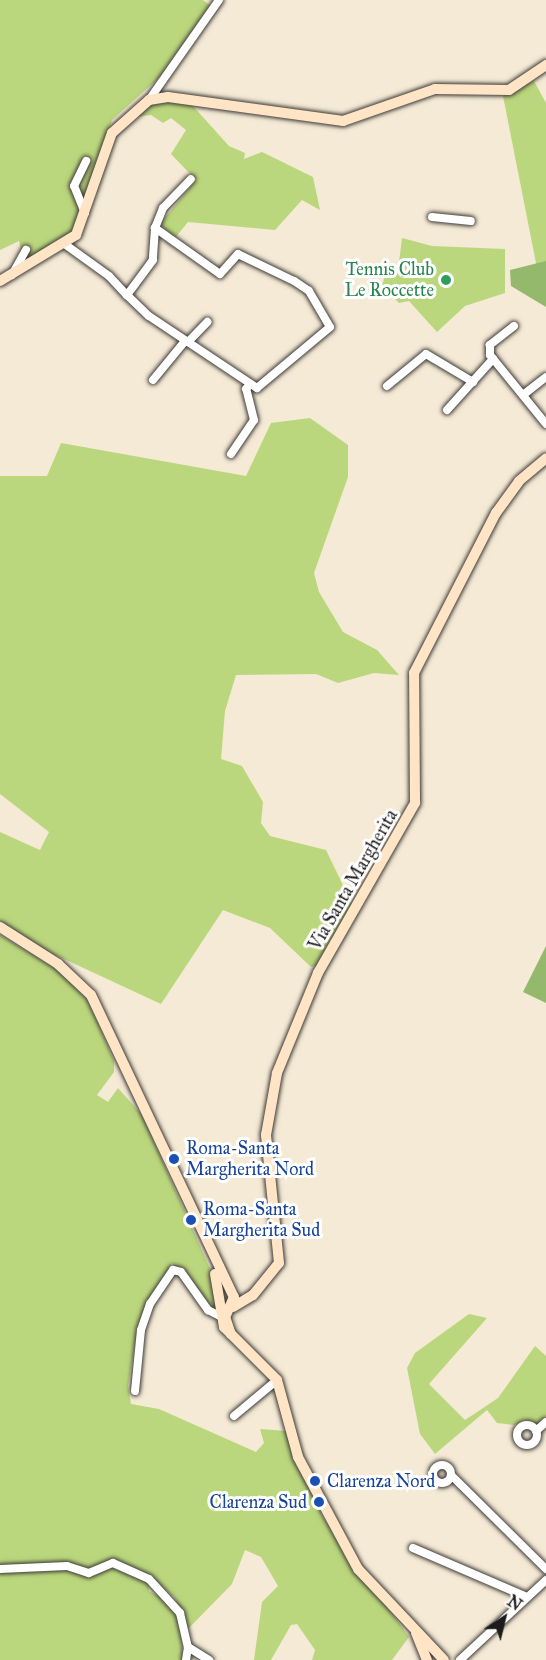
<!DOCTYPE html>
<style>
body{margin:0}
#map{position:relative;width:546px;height:1660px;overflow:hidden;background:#f5ead5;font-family:"IM FELL Great Primer",serif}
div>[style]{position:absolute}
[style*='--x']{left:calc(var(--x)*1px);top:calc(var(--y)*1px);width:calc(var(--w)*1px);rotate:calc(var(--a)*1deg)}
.green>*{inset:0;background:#bbd77d}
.forest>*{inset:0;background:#94b86c}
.roads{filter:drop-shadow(0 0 2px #3d3b38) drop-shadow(0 0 2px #3d3b38)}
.street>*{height:8px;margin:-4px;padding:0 4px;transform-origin:4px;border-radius:4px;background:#fff}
.street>.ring{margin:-4px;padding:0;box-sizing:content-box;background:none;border:8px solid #fff;border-radius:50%}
.secondary>*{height:10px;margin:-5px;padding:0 5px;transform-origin:5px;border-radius:5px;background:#ffe4c6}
.dots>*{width:16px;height:16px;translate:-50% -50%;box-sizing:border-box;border:3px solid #fff;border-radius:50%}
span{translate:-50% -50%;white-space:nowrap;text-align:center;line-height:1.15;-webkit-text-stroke:6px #fff;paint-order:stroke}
.leisure-label{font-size:18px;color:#27864d}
.right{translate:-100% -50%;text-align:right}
.street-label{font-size:18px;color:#1c1c1c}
.transit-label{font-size:18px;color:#164399}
.left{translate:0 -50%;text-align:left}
.north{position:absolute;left:474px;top:1588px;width:60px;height:60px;-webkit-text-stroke:4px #fff;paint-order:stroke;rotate:35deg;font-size:16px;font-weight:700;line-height:24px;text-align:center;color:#1c1c1c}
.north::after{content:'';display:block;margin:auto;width:21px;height:27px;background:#1c1c1c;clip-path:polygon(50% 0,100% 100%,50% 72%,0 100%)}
</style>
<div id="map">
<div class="green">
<i style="clip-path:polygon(0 0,203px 0,213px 8px,161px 76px,112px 120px,83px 206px,78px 186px,88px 158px,79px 166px,72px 192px,81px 214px,71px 234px,18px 268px,28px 246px,21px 249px,19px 241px,0 250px)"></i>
<i style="clip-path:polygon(534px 81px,546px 103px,546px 261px,537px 268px,503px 96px)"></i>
<i style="clip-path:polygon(169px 101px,192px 105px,229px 146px,245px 153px,244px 159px,262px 152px,313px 177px,320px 210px,302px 200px,275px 230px,188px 222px,175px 238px,160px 224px,196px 180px,171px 154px,186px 130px,171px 118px,163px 123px,151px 115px,134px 117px,147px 105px)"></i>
<i style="clip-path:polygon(402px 238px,432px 246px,505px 249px,505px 293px,465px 306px,437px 332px,409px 301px,399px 303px,382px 286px,387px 268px,398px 270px)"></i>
<i style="clip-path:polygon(310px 418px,348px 445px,348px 477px,314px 573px,319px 592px,343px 632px,377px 650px,399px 675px,374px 673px,338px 683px,316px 674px,236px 675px,225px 711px,221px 759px,242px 766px,263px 802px,261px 823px,270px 836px,326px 850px,354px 908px,319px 965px,311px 967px,270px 928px,223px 910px,161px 1004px,49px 952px,0 921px,0 832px,40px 850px,49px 832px,0 794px,0 476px,47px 476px,61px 443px,246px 476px,271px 423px)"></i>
<i style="clip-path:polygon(0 935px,62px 973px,89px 1002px,114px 1061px,114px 1072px,97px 1095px,108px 1102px,118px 1088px,142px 1115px,212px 1273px,218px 1313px,172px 1263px,137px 1332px,128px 1386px,131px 1404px,159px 1409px,256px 1452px,264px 1443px,260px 1429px,287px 1431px,323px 1518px,409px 1637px,392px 1660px,312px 1660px,315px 1650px,297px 1624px,291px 1625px,271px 1660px,254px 1660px,262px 1602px,278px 1586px,261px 1557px,245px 1550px,232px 1584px,187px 1630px,175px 1598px,150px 1576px,113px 1559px,88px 1569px,0 1566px)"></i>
<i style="clip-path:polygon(469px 1314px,487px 1318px,429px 1384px,465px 1420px,498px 1398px,535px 1346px,546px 1356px,546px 1416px,537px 1425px,524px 1420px,514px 1425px,497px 1423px,487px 1410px,435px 1454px,420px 1434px,407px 1368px,415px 1353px)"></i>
<i style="clip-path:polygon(114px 1566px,148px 1581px,149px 1591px,171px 1603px,179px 1616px,183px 1660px,0 1660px,0 1571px,66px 1567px,90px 1575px)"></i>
</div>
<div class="forest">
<i style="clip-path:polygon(546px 261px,546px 307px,511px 286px,510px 270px)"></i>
<i style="clip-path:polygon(546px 946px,546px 1003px,523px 992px)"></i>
</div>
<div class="roads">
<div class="street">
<i style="--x:149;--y:100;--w:122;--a:-55"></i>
<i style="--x:85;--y:213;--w:29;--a:-112"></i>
<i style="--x:74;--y:186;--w:28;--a:-64"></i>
<i style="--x:432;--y:217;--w:39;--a:6"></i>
<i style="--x:155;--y:228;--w:22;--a:-68"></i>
<i style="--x:163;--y:208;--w:40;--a:-46"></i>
<i style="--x:66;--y:245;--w:53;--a:35.8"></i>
<i style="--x:109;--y:276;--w:26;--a:47"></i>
<i style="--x:127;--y:295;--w:30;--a:44"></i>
<i style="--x:149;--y:316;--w:130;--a:33.7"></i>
<i style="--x:257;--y:388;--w:95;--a:-39.9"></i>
<i style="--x:330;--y:327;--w:42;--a:-120.3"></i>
<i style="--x:309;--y:291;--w:18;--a:-146"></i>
<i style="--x:294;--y:281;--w:62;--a:-154.3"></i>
<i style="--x:238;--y:254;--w:27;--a:132"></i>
<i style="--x:220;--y:274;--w:80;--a:-144.7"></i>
<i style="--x:155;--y:228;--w:32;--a:94"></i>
<i style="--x:153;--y:260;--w:44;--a:126.6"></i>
<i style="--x:12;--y:275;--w:29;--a:-61"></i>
<i style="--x:514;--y:326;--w:31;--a:142"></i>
<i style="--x:490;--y:345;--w:10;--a:90"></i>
<i style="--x:490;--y:355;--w:89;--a:50.9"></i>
<i style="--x:188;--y:342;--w:28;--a:-46"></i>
<i style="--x:153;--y:380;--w:50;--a:-50.6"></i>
<i style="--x:387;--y:386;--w:50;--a:-39.4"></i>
<i style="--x:426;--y:354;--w:55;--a:30.8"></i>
<i style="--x:523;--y:395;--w:29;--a:-38"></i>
<i style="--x:447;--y:410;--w:69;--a:-48"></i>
<i style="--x:231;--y:454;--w:41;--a:-55.9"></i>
<i style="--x:254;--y:420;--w:32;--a:-104"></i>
<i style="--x:246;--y:389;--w:6;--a:-51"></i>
<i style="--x:135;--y:1391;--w:61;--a:-84.4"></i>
<i style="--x:141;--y:1330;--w:28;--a:-71"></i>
<i style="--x:150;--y:1304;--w:41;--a:-55.9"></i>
<i style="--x:173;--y:1270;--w:8;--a:14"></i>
<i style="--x:181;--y:1272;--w:47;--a:54.6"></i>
<i style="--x:208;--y:1310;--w:13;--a:27"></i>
<i style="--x:234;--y:1416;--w:56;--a:-39.9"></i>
<i class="ring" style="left:517px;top:1425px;width:12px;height:12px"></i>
<i style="--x:536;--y:1431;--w:13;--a:-42"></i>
<i class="ring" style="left:433px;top:1465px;width:10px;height:10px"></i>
<i style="--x:451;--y:1475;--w:134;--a:44.7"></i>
<i style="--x:413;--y:1548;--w:124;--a:23.3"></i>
<i style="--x:0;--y:1569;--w:67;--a:-2.6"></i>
<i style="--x:67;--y:1566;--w:23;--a:18"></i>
<i style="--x:89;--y:1573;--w:26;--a:-23"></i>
<i style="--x:113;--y:1563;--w:39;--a:24"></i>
<i style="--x:149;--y:1579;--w:46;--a:47.6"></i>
<i style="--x:180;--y:1613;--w:35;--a:77"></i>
<i style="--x:188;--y:1647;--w:25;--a:32"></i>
<i style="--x:186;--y:1660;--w:13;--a:-81"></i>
<i style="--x:460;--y:1660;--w:117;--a:-42.9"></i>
</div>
<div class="secondary">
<i style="--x:0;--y:281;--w:89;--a:-31.2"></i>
<i style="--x:76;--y:235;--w:108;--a:-70.6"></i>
<i style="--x:112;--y:133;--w:50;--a:-41.7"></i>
<i style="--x:149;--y:100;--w:19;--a:-9"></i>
<i style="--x:168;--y:97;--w:177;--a:7.8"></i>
<i style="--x:343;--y:121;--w:97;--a:-19.2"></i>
<i style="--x:435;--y:89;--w:74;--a:0.8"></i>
<i style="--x:509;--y:90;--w:45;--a:-34"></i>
<i style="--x:0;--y:927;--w:69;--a:32.5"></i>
<i style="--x:58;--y:964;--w:45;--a:43.2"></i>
<i style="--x:91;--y:995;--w:334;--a:64.7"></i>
<i style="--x:234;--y:1297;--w:22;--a:114"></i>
<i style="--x:225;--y:1317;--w:18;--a:71"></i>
<i style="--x:215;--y:1274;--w:54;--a:80.4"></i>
<i style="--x:224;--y:1327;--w:75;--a:45"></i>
<i style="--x:277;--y:1380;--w:80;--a:74.7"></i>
<i style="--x:298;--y:1457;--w:127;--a:61.8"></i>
<i style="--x:358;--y:1569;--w:125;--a:46.6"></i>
<i style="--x:233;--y:1307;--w:23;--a:-31"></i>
<i style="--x:253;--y:1295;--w:41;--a:-50.9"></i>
<i style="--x:279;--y:1263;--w:129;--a:-95.8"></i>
<i style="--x:266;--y:1135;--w:63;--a:-79.9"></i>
<i style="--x:277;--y:1073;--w:108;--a:-67.7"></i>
<i style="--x:318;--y:973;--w:196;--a:-60.3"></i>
<i style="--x:415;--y:803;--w:130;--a:-90.4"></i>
<i style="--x:414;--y:673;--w:180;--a:-62.9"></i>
<i style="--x:496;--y:513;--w:39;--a:-54"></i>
<i style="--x:519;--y:481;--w:35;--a:-40"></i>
<i style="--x:416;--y:1633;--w:29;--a:68"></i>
</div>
</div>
<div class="dots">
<i style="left:446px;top:280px;background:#2e9e5b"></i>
<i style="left:174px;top:1159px;background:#1a4fb4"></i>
<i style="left:191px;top:1220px;background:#1a4fb4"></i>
<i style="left:315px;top:1481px;background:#1a4fb4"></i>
<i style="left:319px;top:1502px;background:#1a4fb4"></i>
</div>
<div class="leisure-label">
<span class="right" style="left:434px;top:280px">Tennis Club<br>Le Roccette</span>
</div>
<div class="street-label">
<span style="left:353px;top:880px;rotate:-60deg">Via Santa Margherita</span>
</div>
<div class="transit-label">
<span class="left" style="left:186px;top:1159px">Roma-Santa<br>Margherita Nord</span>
<span class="left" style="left:203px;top:1220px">Roma-Santa<br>Margherita Sud</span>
<span class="left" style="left:327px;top:1481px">Clarenza Nord</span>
<span class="right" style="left:307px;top:1502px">Clarenza Sud</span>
</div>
<div class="north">N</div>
</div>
